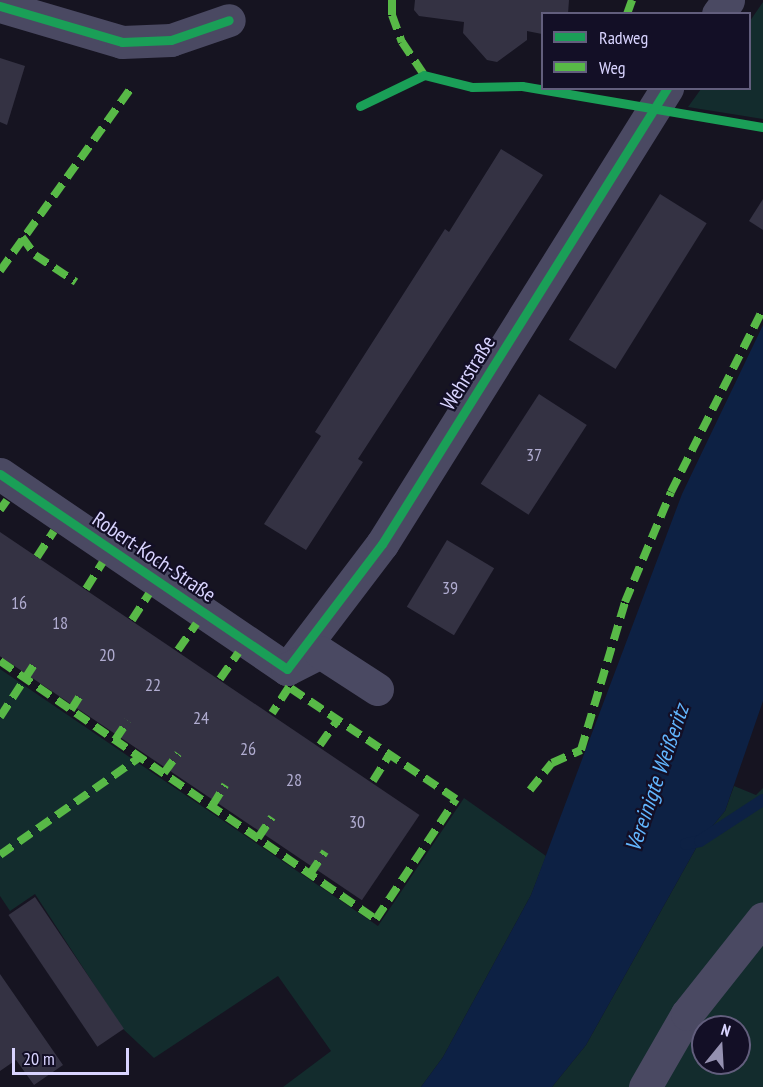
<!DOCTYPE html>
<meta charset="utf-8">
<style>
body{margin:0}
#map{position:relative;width:763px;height:1087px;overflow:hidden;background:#161421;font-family:"PT Sans Narrow",sans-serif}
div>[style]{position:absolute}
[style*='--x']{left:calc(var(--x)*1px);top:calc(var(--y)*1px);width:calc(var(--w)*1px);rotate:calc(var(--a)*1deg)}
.green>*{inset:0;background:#132c2d}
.water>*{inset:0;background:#0d2144}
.stream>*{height:12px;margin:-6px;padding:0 6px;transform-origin:6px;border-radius:6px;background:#0d2144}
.building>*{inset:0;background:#343243;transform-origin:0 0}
.minor>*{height:33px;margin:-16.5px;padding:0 16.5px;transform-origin:16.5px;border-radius:16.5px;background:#4a4962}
.quiet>*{height:8px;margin-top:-4px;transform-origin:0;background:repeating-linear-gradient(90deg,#58b947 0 15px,transparent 0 23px)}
.cycleway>*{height:9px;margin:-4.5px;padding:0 4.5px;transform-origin:4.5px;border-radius:4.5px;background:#1a9f57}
span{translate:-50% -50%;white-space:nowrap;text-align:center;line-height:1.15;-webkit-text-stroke:4.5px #130f26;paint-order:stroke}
.number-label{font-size:18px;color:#b0acd0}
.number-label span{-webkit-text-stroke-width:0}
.street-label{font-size:21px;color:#d9d4ff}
.water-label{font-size:22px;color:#62b6ff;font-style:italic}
.legend{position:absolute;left:541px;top:12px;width:210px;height:78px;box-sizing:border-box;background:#130f26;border:2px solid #625e7d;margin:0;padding:8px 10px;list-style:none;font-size:18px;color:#d9d4ff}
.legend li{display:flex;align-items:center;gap:12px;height:30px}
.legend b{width:30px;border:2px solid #625e7d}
.north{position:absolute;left:691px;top:1015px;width:60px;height:60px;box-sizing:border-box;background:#130f26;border:2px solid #625e7d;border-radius:50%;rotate:18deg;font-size:16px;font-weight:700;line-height:24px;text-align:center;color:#d9d4ff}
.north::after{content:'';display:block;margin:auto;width:21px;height:27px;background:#9591b1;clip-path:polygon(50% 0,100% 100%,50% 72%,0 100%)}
.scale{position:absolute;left:12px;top:1048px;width:117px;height:27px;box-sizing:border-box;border:3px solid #d9d4ff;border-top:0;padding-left:8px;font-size:18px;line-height:21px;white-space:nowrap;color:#d9d4ff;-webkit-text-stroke:4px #130f26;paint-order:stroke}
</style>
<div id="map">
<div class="green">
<i style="clip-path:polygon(763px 2px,763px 119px,688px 107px,701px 89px,750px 88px,750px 21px)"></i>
<i style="clip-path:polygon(0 669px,378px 926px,464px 798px,546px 856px,531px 895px,443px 1057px,421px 1087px,283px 1087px,331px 1051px,278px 976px,154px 1058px,123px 1029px,35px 894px,10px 911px,0 896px)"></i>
<i style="clip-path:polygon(evenodd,734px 786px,756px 795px,763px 788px,763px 1087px,552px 1087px,586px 1045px,700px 841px,725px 811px,734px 786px,703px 1027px,739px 1027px,739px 1063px,703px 1063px,703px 1027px)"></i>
</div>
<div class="water">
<i style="clip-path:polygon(763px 325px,763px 701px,725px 811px,700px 841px,586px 1045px,552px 1087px,421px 1087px,443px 1057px,531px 895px,682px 494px)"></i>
</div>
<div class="stream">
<i style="--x:686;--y:844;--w:14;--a:-12"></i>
<i style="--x:700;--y:841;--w:75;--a:-33.1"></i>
</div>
<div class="building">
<i style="clip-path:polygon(415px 0,569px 0,568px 14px,542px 14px,542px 34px,527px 31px,527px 40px,497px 62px,487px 60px,463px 33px,464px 22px,419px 16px,414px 10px)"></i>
<i style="clip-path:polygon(0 58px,25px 66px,7px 125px,0 122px)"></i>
<i style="clip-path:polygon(501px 149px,543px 175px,358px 459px,363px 462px,306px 550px,264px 524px,321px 436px,315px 432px,445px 229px,449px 232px)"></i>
<i style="left:660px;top:194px;width:55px;height:172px;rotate:32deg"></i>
<i style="clip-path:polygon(763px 199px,763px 230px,749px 221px)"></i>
<i style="left:539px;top:394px;width:57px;height:107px;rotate:33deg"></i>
<i style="left:0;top:532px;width:506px;height:103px;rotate:34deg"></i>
<i style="left:447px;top:540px;width:55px;height:78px;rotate:31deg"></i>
<i style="left:35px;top:897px;width:159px;height:32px;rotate:56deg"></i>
<i style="clip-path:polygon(0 974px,63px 1065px,34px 1085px,16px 1060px,0 1071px)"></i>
</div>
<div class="minor">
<i style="--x:0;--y:6;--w:127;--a:16.4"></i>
<i style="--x:122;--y:42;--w:49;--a:-2.3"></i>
<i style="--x:171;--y:40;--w:61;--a:-19"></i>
<i style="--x:718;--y:14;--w:17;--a:-54"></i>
<i style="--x:0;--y:474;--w:347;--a:34.2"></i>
<i style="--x:287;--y:669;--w:157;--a:-52.8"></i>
<i style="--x:382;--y:544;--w:538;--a:-57.99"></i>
<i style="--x:287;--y:669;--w:37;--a:-27"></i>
<i style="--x:320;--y:652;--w:68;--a:33"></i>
<i style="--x:645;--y:1087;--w:84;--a:-60.1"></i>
<i style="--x:687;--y:1014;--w:122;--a:-51.6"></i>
</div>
<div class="quiet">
<i style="--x:392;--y:0;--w:15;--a:90"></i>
<i style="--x:392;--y:15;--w:29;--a:70"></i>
<i style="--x:402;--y:42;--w:40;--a:56"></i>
<i style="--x:627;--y:14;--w:15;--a:-70"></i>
<i style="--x:22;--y:237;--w:22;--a:54"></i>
<i style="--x:35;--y:255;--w:49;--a:33.4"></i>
<i style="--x:0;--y:271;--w:225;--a:-54.4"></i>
<i style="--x:0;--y:510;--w:12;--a:-55"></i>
<i style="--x:37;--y:557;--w:31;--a:-57"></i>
<i style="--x:86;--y:589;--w:31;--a:-58"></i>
<i style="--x:132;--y:620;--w:31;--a:-57"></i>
<i style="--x:178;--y:650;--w:32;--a:-55"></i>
<i style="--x:0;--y:661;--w:456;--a:34.5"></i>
<i style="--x:376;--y:919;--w:144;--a:-56.3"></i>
<i style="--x:456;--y:799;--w:201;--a:-146.2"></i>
<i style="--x:289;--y:687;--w:31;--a:123"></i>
<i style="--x:220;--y:679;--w:32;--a:-55"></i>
<i style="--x:71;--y:710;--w:22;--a:-58"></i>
<i style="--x:0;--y:717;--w:68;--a:-57"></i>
<i style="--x:115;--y:740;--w:23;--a:-56"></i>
<i style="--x:320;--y:745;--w:32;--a:-55"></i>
<i style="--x:164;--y:773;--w:24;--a:-54"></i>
<i style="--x:373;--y:781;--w:32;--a:-58"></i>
<i style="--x:530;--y:790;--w:35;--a:-51"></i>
<i style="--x:552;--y:763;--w:32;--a:-24"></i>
<i style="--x:581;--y:750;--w:154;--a:-73.4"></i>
<i style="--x:625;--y:602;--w:119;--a:-67.3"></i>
<i style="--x:671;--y:492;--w:205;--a:-63.3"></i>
<i style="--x:212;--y:806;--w:25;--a:-58"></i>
<i style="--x:258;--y:838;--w:25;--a:-56"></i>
<i style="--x:0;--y:855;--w:171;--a:-35"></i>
<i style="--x:310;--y:874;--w:27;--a:-56"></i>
</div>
<div class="cycleway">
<i style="--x:0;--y:6;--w:127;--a:16.4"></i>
<i style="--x:122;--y:42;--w:49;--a:-2.3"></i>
<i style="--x:171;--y:40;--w:61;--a:-19"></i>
<i style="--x:360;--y:106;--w:71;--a:-25.8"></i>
<i style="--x:424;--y:75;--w:49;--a:14"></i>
<i style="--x:472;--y:87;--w:50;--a:-1.1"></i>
<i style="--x:522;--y:86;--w:244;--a:9.7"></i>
<i style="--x:0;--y:474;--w:347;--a:34.2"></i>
<i style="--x:287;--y:669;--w:157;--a:-52.8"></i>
<i style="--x:382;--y:544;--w:538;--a:-57.99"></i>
</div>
<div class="number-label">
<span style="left:534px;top:455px">37</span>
<span style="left:450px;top:588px">39</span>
<span style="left:19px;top:603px">16</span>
<span style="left:60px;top:623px">18</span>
<span style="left:107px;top:655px">20</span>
<span style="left:153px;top:685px">22</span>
<span style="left:201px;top:718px">24</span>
<span style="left:248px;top:749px">26</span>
<span style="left:294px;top:780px">28</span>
<span style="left:357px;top:822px">30</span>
</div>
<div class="street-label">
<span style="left:468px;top:373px;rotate:-58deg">Wehrstraße</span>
<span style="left:154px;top:557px;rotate:34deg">Robert-Koch-Straße</span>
</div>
<div class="water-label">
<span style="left:657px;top:778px;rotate:-71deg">Vereinigte Weißeritz</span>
</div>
<ul class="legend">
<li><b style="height:8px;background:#1a9f57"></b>Radweg</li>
<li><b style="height:8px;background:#58b947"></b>Weg</li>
</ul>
<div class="north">N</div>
<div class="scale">20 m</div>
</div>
